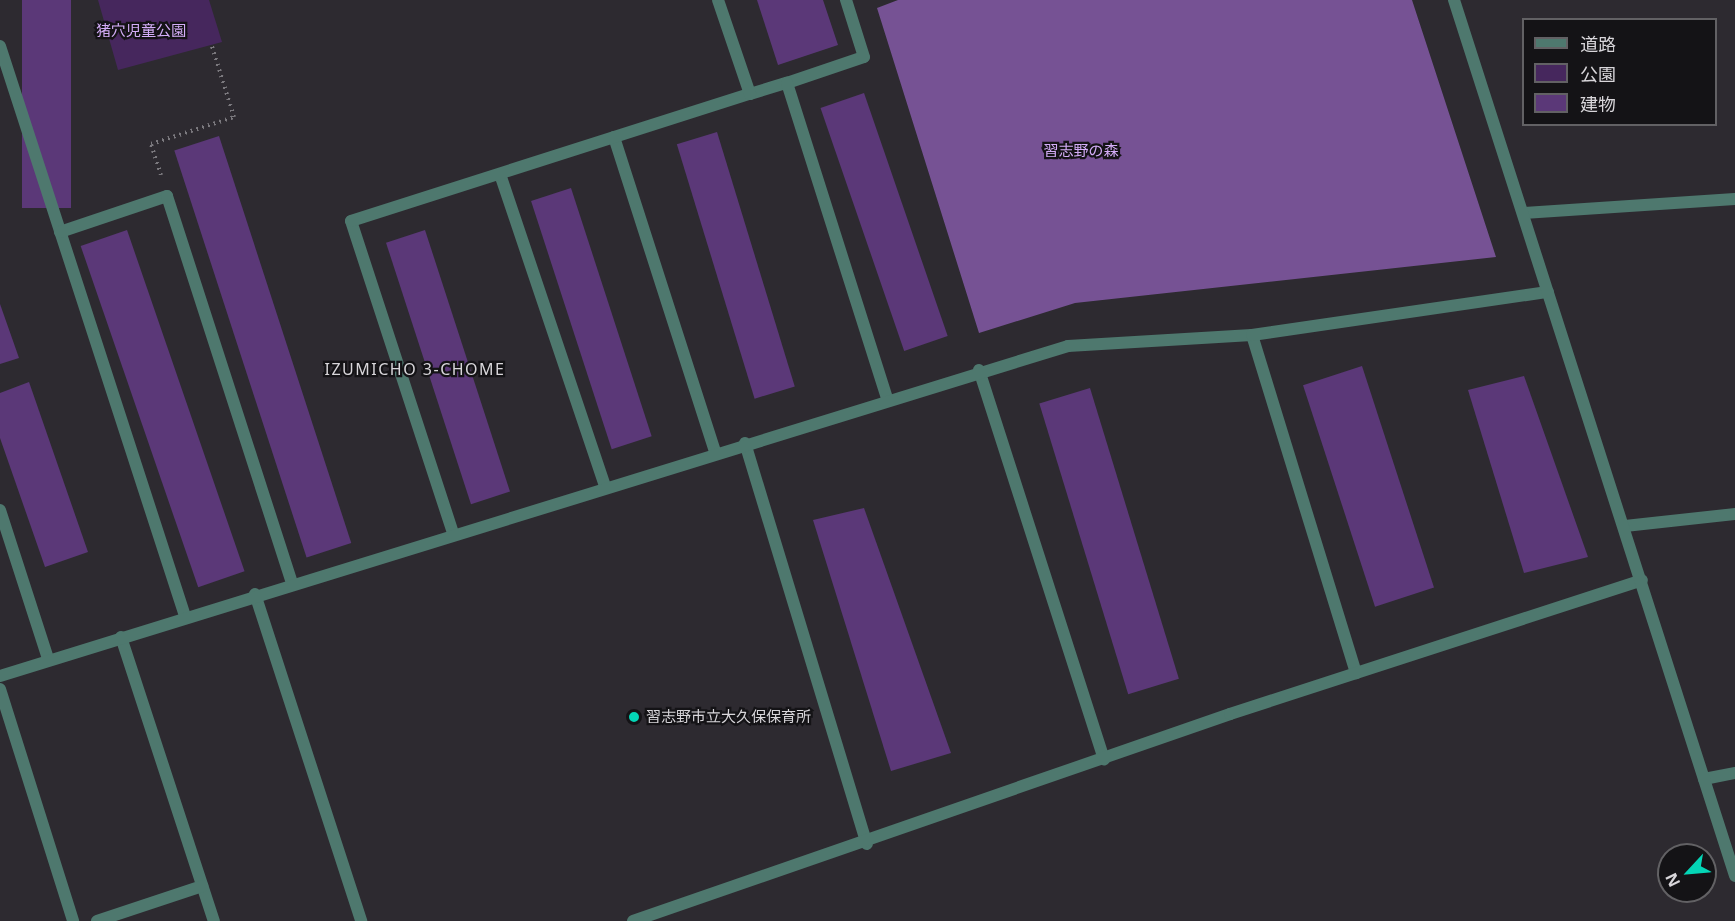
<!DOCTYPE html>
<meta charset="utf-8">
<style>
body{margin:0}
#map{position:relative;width:1735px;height:921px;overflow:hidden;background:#2d2a30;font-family:"Noto Sans","Noto Sans JP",sans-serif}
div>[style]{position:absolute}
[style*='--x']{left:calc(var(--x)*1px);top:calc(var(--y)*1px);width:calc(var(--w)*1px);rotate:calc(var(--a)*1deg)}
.green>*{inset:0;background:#46275d}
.forest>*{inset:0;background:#765294}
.building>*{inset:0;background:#5b3878;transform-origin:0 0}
.path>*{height:4px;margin-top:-2px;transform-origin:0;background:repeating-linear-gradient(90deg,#7b797e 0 1.5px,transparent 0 6px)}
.service>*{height:12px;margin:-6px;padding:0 6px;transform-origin:6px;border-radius:6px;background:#4e786e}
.minor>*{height:12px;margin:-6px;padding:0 6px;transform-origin:6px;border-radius:6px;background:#4e786e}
.tertiary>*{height:12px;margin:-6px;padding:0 6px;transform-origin:6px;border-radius:6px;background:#4e786e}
.dots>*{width:16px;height:16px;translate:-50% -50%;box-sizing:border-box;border:3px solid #141316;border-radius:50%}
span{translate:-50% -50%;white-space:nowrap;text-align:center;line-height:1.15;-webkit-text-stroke:4.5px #141316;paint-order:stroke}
.park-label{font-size:15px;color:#d4adf8}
.poi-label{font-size:15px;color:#d8d6da}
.left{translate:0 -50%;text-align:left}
.neighbourhood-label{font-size:16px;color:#d8d6da;letter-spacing:1.5px}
.legend{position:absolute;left:1522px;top:18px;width:195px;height:108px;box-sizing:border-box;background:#141316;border:2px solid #626164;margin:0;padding:8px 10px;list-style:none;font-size:18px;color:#d8d6da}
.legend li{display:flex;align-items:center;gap:12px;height:30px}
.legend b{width:30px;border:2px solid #626164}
.north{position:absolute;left:1657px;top:843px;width:60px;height:60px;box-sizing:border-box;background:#141316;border:2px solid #626164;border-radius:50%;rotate:244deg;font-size:16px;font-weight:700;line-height:24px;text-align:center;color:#d8d6da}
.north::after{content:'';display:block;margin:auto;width:21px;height:27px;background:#04d5b6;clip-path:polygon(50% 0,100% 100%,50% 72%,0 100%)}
</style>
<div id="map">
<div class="green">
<i style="clip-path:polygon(98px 0,209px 0,222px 42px,118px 70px)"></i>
</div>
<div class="forest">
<i style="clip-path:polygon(898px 0,1412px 0,1496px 257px,1075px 303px,979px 333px,877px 8px)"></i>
</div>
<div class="building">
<i style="left:22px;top:0;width:49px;height:208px"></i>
<i style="clip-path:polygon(757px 0,823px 0,838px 45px,778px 65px)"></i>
<i style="left:864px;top:93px;width:257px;height:46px;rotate:71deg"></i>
<i style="left:717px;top:132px;width:266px;height:42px;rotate:73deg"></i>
<i style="left:219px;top:136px;width:428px;height:47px;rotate:72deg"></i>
<i style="left:571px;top:188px;width:261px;height:42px;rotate:72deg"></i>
<i style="left:127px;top:230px;width:361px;height:49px;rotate:71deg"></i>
<i style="left:425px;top:230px;width:275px;height:41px;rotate:72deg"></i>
<i style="clip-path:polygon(0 304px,19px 358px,0 364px)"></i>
<i style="left:1362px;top:366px;width:233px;height:62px;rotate:72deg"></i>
<i style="clip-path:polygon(1524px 376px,1588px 557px,1524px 573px,1468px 390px)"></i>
<i style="clip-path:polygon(29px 382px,88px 552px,45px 567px,0 438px,0 393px)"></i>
<i style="left:1090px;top:388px;width:304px;height:53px;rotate:73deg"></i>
<i style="clip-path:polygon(864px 508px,951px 753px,891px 771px,813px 520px)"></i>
</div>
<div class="path">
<i style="--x:161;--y:175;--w:33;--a:-108"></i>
<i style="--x:151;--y:144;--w:87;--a:-18"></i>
<i style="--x:234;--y:117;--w:77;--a:-107.3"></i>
</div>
<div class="service">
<i style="--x:0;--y:46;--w:599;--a:72.02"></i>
<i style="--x:787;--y:83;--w:81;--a:-18.7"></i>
<i style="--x:864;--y:57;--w:60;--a:-107.5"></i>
<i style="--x:750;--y:94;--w:39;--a:-17"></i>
<i style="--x:787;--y:83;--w:331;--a:72.4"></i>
<i style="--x:614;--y:137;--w:331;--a:72.2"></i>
<i style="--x:500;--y:174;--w:329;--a:71.4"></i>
<i style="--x:1523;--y:213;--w:212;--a:-3.8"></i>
<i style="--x:60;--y:232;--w:113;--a:-18.6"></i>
<i style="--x:167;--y:196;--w:407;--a:72.1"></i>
<i style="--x:1252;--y:335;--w:354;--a:72.9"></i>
<i style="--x:979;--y:370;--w:409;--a:72.2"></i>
<i style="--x:745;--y:443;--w:419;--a:73.1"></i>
<i style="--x:0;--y:510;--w:157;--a:72.1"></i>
<i style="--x:453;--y:533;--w:328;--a:-108.1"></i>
<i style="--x:351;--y:221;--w:419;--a:-17.7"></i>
<i style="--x:750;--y:94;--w:99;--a:-108.8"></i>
</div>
<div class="minor">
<i style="--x:1625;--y:526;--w:111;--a:-6.2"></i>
<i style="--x:255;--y:594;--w:344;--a:72"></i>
<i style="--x:121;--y:637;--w:299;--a:71.9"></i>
<i style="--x:0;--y:676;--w:1118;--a:-17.17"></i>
<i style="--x:1068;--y:346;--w:184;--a:-3.4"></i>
<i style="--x:1252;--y:335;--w:299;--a:-8.3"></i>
<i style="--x:0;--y:689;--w:243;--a:72.5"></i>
<i style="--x:1704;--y:779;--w:32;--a:-11"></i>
<i style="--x:97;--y:921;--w:111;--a:-18.4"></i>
<i style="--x:633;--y:921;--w:632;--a:-19.12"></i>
<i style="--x:1230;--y:714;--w:433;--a:-18"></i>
</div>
<div class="tertiary">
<i style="--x:1454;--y:0;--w:920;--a:72.21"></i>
</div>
<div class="dots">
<i style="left:634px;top:717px;background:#04d5b6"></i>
</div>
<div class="park-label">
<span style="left:141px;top:31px">猪穴児童公園</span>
<span style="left:1081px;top:151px">習志野の森</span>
</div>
<div class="poi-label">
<span class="left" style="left:646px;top:717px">習志野市立大久保保育所</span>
</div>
<div class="neighbourhood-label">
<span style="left:415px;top:369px">IZUMICHO 3-CHOME</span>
</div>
<ul class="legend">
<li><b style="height:8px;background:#4e786e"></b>道路</li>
<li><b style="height:16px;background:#46275d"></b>公園</li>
<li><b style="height:16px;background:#5b3878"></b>建物</li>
</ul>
<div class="north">N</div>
</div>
